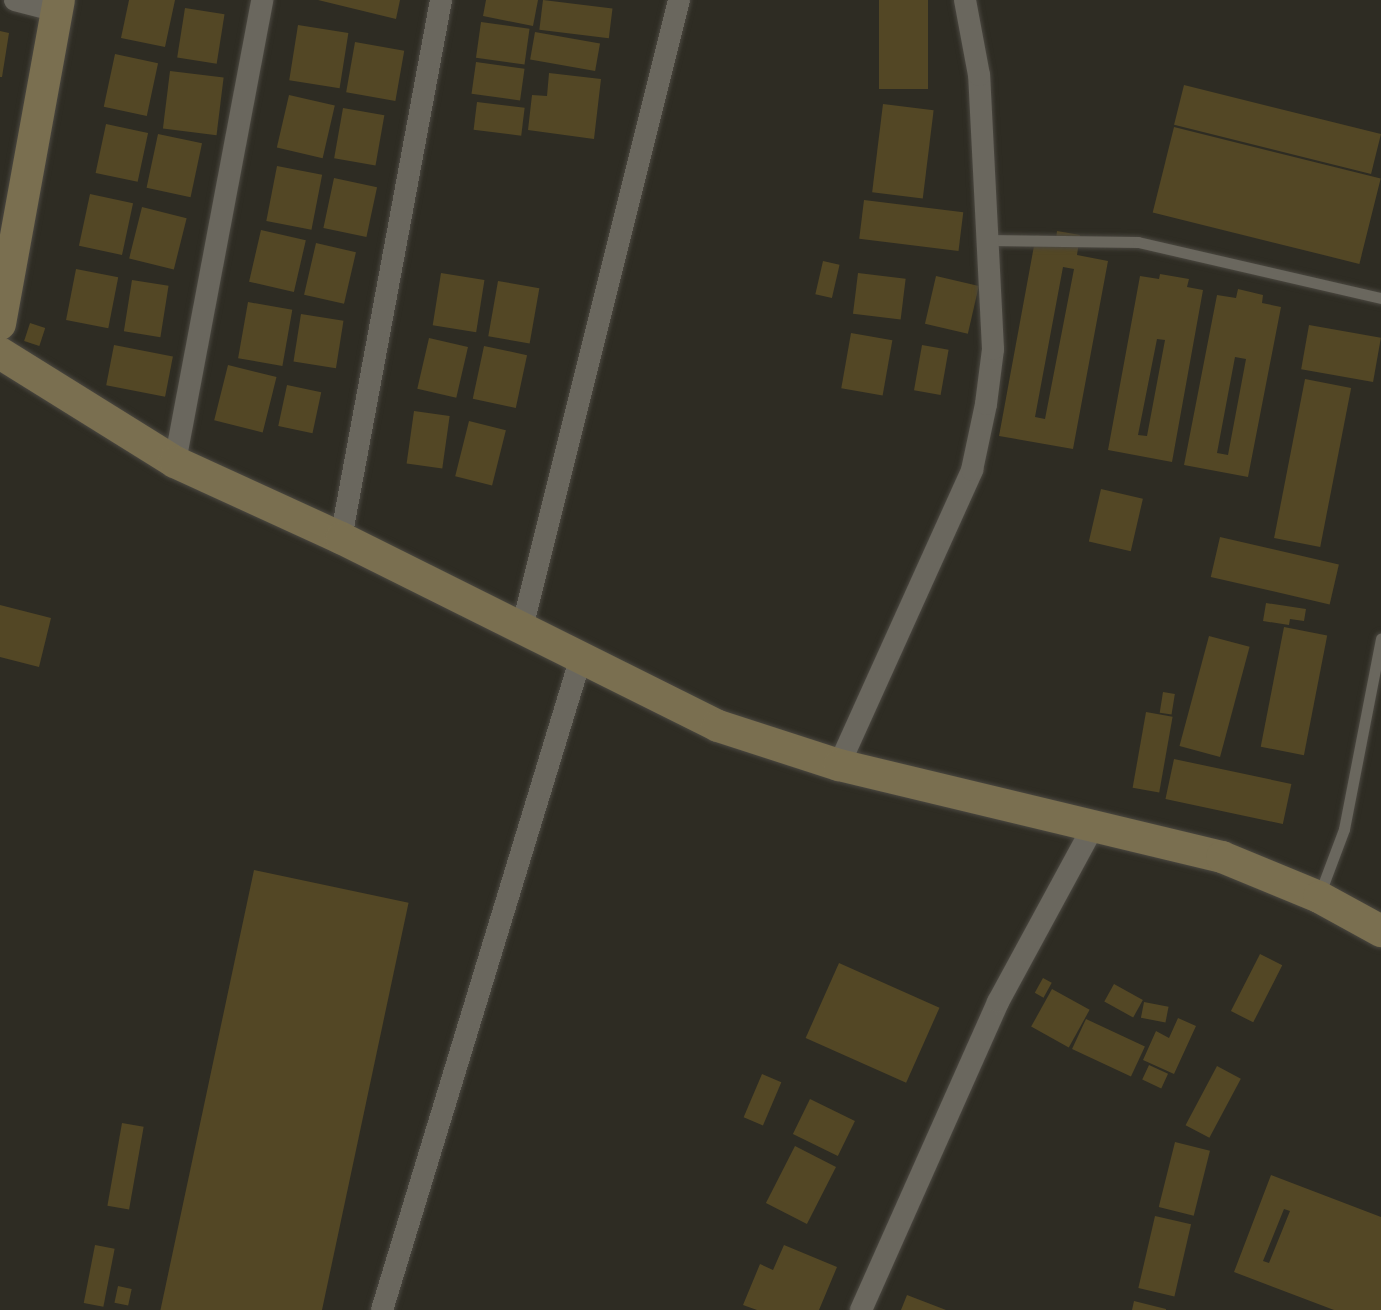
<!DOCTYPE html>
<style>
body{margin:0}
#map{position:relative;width:1381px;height:1310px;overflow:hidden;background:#2e2c23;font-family:"DejaVu Sans",sans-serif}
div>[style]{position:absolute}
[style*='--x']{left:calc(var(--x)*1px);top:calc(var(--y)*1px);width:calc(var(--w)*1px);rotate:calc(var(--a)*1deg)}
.building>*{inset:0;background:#534725;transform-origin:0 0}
.roads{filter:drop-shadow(0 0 2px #4b4841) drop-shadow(0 0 2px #4b4841)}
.lane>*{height:11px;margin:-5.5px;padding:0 5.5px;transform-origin:5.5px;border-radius:5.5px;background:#6a675e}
.street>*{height:22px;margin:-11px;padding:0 11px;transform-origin:11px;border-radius:11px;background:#6a675e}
.secondary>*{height:32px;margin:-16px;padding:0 16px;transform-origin:16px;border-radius:16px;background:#7a6f50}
span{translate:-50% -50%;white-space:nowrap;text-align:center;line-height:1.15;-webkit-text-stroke:8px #151410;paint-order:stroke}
</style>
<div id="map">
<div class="building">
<i style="clip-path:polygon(129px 0,175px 0,165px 47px,121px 38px)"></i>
<i style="clip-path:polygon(318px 0,400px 0,396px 19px)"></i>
<i style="clip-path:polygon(486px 0,538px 0,533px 26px,483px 16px)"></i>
<i style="left:543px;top:0;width:70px;height:30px;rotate:7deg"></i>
<i style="left:879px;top:0;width:49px;height:89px"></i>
<i style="left:185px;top:8px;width:40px;height:50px;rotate:9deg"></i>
<i style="left:481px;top:22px;width:49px;height:36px;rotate:8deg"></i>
<i style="left:298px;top:25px;width:51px;height:56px;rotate:9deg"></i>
<i style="clip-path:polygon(0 31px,9px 33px,2px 77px,0 77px)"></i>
<i style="left:535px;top:32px;width:66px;height:28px;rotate:10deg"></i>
<i style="left:355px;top:42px;width:50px;height:51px;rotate:10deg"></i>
<i style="left:115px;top:54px;width:44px;height:54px;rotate:12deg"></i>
<i style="left:476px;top:62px;width:49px;height:32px;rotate:8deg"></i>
<i style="left:170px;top:71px;width:54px;height:58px;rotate:7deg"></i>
<i style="clip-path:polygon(549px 73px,601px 79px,594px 139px,528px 130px,532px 95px,547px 96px)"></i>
<i style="left:1184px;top:85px;width:203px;height:41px;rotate:14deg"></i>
<i style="left:289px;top:95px;width:47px;height:54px;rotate:13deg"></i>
<i style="left:477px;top:102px;width:48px;height:28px;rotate:7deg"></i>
<i style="left:883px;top:104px;width:51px;height:89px;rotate:7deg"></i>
<i style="left:343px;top:108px;width:42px;height:51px;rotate:10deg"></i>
<i style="left:106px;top:124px;width:43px;height:50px;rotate:12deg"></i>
<i style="left:1174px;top:127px;width:213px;height:88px;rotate:14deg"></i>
<i style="left:158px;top:134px;width:45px;height:55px;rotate:12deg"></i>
<i style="left:277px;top:166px;width:46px;height:56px;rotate:11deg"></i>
<i style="left:334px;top:178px;width:44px;height:51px;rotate:12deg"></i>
<i style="left:90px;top:194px;width:44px;height:53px;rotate:12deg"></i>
<i style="left:864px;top:200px;width:100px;height:39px;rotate:7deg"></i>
<i style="left:142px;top:207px;width:46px;height:53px;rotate:14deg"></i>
<i style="left:261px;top:230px;width:46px;height:53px;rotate:13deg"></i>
<i style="clip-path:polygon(evenodd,1057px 231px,1080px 235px,1077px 255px,1108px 261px,1073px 449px,999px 436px,1036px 235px,1056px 239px,1057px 231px,1063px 267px,1074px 269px,1045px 419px,1035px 417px,1063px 267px)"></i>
<i style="left:316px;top:243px;width:41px;height:53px;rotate:13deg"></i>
<i style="left:823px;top:261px;width:17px;height:34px;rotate:13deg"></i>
<i style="left:76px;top:269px;width:43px;height:52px;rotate:11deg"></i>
<i style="left:441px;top:273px;width:44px;height:53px;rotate:9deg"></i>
<i style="left:858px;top:273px;width:48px;height:41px;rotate:7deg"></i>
<i style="clip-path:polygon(evenodd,1160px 274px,1189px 279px,1187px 287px,1203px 290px,1172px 462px,1108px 450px,1140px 276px,1159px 279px,1160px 274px,1157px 339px,1165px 340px,1147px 436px,1138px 435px,1157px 339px)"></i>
<i style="left:936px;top:276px;width:44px;height:49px;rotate:13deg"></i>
<i style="left:132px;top:280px;width:37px;height:52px;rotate:9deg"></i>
<i style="left:498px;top:281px;width:42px;height:56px;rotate:10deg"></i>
<i style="clip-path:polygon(evenodd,1238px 289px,1263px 295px,1262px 303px,1281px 307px,1248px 477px,1184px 465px,1217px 295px,1236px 298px,1238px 289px,1235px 357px,1246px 359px,1228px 455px,1217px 453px,1235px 357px)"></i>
<i style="left:248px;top:302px;width:45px;height:57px;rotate:10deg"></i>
<i style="left:301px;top:314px;width:43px;height:48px;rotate:9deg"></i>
<i style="left:30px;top:323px;width:16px;height:19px;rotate:18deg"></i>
<i style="left:1309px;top:325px;width:73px;height:45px;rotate:10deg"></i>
<i style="left:851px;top:333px;width:42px;height:56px;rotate:10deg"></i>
<i style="left:429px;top:338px;width:40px;height:52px;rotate:13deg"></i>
<i style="left:114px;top:345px;width:60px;height:41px;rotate:11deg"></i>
<i style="left:922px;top:345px;width:27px;height:46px;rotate:10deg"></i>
<i style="left:484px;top:346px;width:44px;height:54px;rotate:12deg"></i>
<i style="left:228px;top:365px;width:50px;height:57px;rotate:14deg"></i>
<i style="left:1305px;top:379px;width:47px;height:162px;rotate:11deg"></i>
<i style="left:287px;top:385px;width:35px;height:42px;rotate:12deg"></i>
<i style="left:414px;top:411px;width:36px;height:53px;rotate:8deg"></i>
<i style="left:469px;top:421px;width:38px;height:57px;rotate:14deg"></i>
<i style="left:1101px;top:489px;width:43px;height:54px;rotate:13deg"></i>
<i style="left:1220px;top:537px;width:122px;height:41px;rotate:13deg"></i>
<i style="clip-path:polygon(1266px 603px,1306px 609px,1304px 621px,1290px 619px,1289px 625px,1263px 621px)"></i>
<i style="clip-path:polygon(0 605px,51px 618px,39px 667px,0 657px)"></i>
<i style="left:1284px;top:627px;width:44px;height:122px;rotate:11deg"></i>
<i style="left:1209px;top:636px;width:42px;height:114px;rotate:15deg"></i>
<i style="left:1163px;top:692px;width:12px;height:21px;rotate:9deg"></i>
<i style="left:1146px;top:712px;width:27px;height:77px;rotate:10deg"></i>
<i style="left:1174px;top:759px;width:120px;height:41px;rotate:12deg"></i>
<i style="left:254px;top:870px;width:158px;height:451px;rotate:12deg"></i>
<i style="left:1260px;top:954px;width:25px;height:64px;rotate:27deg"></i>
<i style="left:839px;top:963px;width:110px;height:82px;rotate:24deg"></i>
<i style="left:1043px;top:978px;width:10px;height:17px;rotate:29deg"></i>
<i style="left:1114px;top:984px;width:33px;height:20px;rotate:29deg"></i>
<i style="left:1052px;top:989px;width:43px;height:43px;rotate:29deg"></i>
<i style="left:1144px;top:1002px;width:25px;height:16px;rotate:11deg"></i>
<i style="clip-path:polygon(1178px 1018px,1196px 1026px,1174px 1074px,1143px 1060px,1156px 1031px,1169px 1038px)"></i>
<i style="left:1086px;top:1019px;width:65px;height:33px;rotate:25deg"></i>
<i style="left:1149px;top:1065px;width:21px;height:16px;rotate:25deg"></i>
<i style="left:1217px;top:1066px;width:27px;height:67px;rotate:28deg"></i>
<i style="left:762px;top:1074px;width:21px;height:47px;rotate:23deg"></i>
<i style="left:810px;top:1099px;width:50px;height:39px;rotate:26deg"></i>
<i style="left:122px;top:1123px;width:22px;height:84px;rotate:10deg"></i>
<i style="left:1175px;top:1142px;width:36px;height:67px;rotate:14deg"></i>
<i style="left:795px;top:1146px;width:46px;height:64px;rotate:27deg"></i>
<i style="clip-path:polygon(evenodd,1271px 1175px,1381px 1217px,1381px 1310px,1334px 1310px,1234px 1272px,1271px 1175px,1284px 1209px,1290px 1211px,1269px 1263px,1263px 1261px,1284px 1209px)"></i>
<i style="left:1155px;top:1216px;width:37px;height:74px;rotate:13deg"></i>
<i style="left:95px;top:1245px;width:20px;height:59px;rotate:11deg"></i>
<i style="clip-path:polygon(784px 1245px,837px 1267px,819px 1310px,757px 1310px,743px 1305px,760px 1264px,773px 1270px)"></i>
<i style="left:118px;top:1286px;width:14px;height:17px;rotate:12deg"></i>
<i style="clip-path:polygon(907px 1295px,946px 1310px,901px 1310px)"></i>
<i style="clip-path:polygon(1134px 1301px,1166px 1309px,1166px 1310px,1132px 1310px)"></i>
</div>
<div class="roads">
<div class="lane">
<i style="--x:988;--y:240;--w:150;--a:0.8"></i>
<i style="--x:1138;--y:242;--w:249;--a:13"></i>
<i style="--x:1320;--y:893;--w:68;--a:-69.4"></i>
<i style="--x:1344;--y:829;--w:194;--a:-79"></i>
</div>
<div class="street">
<i style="--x:15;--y:0;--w:43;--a:14.7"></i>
<i style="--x:175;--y:462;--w:470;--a:-79.3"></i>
<i style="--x:341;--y:538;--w:547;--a:-79.47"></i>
<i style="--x:522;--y:628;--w:647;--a:-75.96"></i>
<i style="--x:839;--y:765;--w:324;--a:-65.7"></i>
<i style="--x:972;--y:470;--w:67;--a:-78"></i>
<i style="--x:986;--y:404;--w:55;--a:-82.7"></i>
<i style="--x:993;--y:349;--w:274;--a:-92.9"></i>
<i style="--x:979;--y:75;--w:76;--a:-100.6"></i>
<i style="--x:382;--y:1310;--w:683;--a:-73.05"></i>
<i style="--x:861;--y:1310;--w:337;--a:-66"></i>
<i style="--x:998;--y:1002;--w:204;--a:-61.5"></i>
</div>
<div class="secondary">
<i style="--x:0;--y:324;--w:329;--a:-79.7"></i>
<i style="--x:0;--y:353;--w:206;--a:31.9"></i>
<i style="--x:175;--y:462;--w:183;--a:24.6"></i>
<i style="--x:341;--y:538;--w:421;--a:26.5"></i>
<i style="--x:718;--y:726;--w:127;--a:17.9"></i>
<i style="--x:839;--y:765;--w:394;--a:13.5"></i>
<i style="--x:1222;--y:857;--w:105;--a:22.4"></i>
<i style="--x:1319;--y:897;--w:71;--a:28.7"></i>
</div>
</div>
</div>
